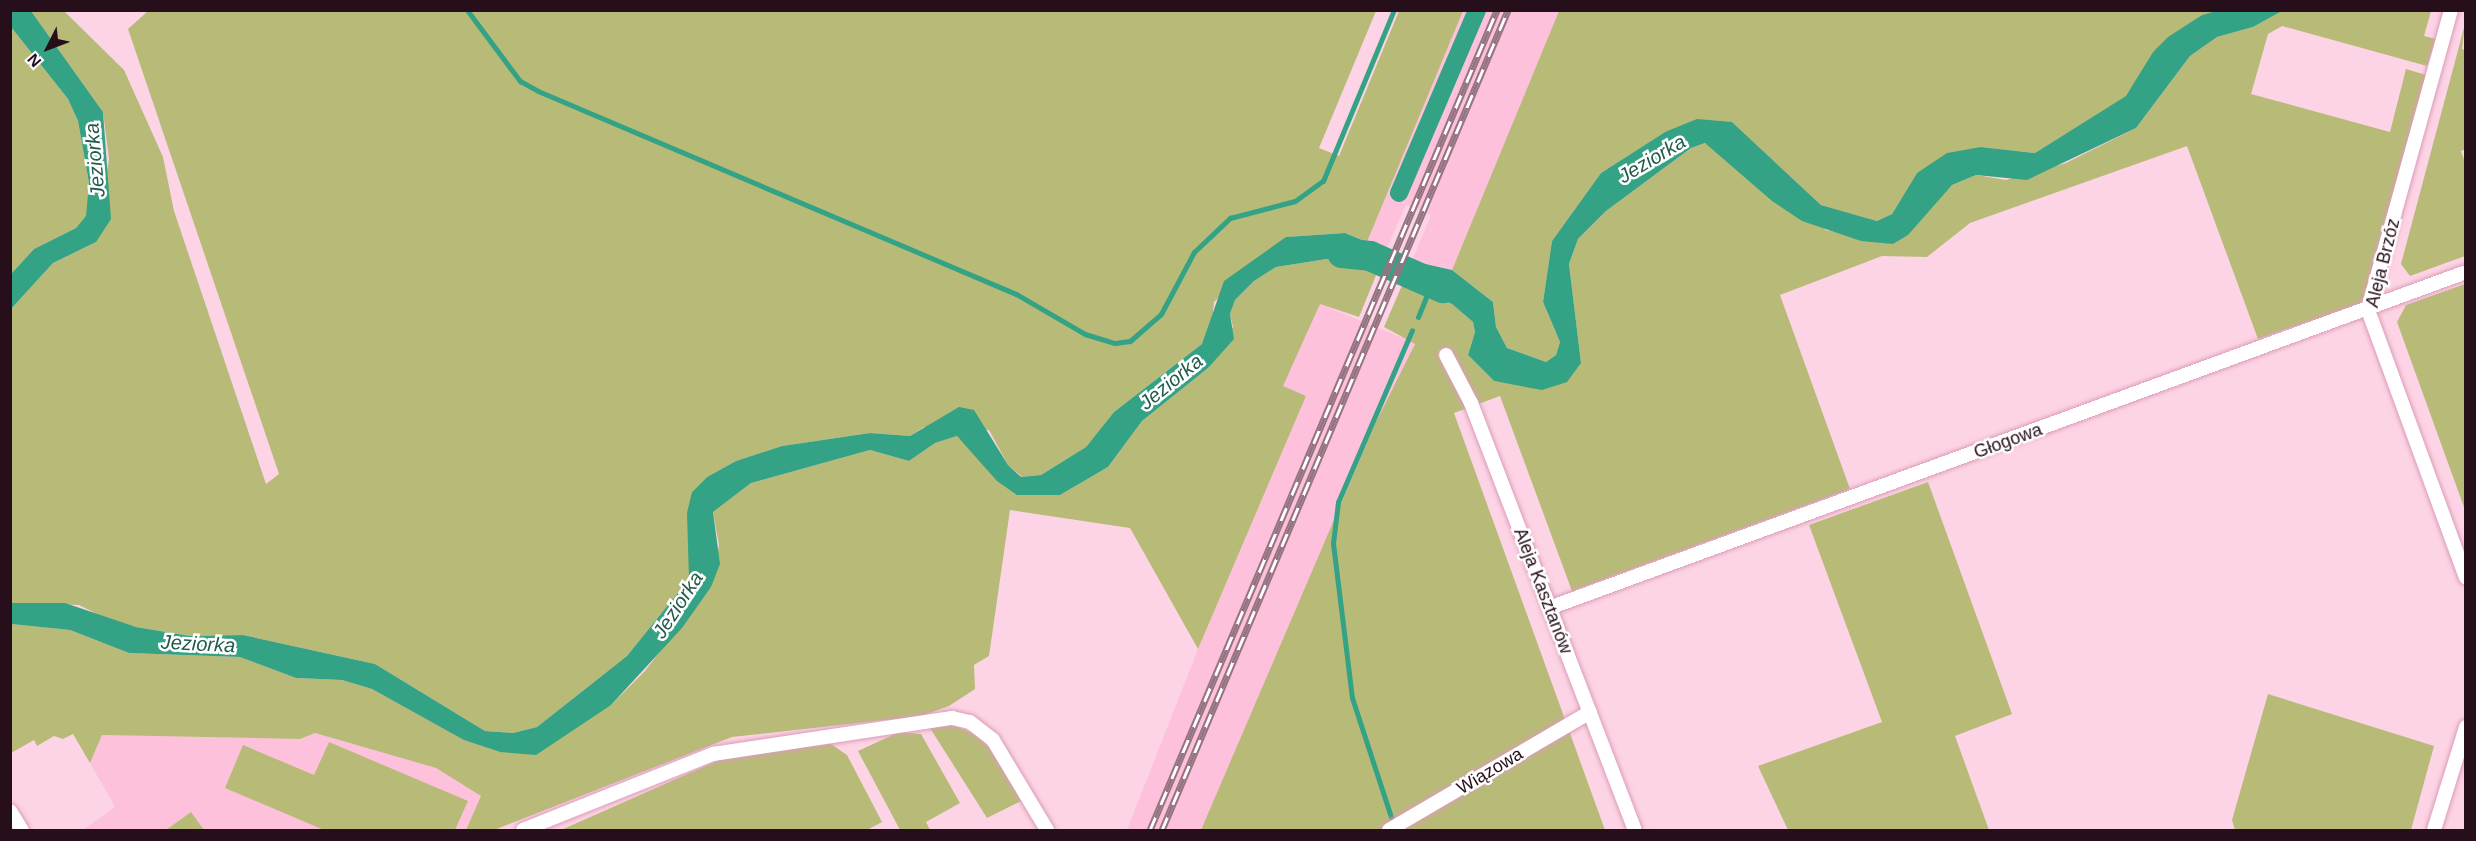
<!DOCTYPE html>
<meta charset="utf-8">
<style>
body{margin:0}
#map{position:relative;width:2476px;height:841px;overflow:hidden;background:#fdd4e5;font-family:Helvetica,sans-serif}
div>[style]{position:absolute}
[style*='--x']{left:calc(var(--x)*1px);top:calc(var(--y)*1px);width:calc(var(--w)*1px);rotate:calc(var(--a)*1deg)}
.built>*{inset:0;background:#fdc1db}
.green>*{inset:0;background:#b8bb78}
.water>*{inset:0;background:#34a284}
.stream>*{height:5px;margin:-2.5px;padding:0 2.5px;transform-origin:2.5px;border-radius:2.5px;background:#34a284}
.canal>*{height:18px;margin:-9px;padding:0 9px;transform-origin:9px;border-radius:9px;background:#34a284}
.river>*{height:30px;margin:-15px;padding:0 15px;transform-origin:15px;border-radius:15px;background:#34a284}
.roads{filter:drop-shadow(0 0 2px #dc9cb9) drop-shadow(0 0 2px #dc9cb9)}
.minor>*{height:14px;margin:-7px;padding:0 7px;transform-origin:7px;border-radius:7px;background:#fff}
.rail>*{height:7px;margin-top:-3.5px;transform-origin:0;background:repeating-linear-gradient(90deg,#fff 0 14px,#957482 0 28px);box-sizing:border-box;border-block:2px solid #957482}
span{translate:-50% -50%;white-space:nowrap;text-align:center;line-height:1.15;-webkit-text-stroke:5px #fff;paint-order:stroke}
.street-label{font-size:18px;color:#260f1a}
.water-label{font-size:20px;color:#215b4a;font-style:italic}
.frame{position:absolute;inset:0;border:12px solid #260f1a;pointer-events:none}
.north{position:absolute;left:18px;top:18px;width:60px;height:60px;-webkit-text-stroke:4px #fff;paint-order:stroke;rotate:228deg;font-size:16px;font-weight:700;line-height:24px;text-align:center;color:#260f1a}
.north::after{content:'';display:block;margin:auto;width:21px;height:27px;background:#260f1a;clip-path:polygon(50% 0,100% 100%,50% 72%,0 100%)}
</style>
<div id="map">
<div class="built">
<i style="clip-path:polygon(1463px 11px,1559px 11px,1452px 270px,1412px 261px,1431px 215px,1406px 205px,1386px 250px,1367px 242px)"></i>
<i style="clip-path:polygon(1320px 304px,1415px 343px,1202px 830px,1127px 830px,1198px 649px,1306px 396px,1282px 386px)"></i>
<i style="clip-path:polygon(315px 733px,436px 768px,481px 796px,466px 830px,83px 830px,115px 807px,90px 763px,102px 735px,300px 739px)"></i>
</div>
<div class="green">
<i style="clip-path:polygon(31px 11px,64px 11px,124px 70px,163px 157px,174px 211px,266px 484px,279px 474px,128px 29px,148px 11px,1376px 11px,1319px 148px,1339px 156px,1399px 11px,1463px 11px,1367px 242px,1345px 233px,1286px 237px,1214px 302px,1211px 330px,1202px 344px,1114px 412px,1086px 447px,1041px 475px,1022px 477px,1008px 465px,989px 430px,924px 427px,910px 436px,870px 433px,782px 446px,736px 461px,707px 477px,692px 492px,689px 579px,627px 656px,537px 727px,513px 733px,485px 731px,375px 664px,243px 635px,190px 636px,136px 627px,113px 622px,79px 605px,11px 603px,11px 309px,53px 263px,96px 242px,109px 159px,103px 112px)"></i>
<i style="clip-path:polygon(1559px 11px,2220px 11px,2202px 15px,2153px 52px,2127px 96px,2035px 153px,1981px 147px,1917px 173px,1892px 214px,1877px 221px,1821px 205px,1732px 122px,1665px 132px,1601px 173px,1552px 241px,1543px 302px,1560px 342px,1556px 355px,1546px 362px,1507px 348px,1496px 327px,1493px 302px,1452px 270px)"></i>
<i style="clip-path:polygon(2282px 11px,2431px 11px,2424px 36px,2436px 39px,2427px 66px,2282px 26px,2268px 34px,2251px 94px,2390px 132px,2406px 69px,2426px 75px,2365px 298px,2359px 304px,2258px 339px,2187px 146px,1970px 223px,1927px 257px,1882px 256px,1780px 295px,1850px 489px,1572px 591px,1500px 396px,1454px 413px,1605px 830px,1201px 830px,1376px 422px,1415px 344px,1384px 327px,1403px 283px,1452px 304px,1473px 322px,1475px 332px,1468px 355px,1494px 381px,1512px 384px,1581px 363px,1569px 264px,1578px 239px,1606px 211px,1691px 148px,1705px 143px,1826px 230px,1893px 244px,1952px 185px,1976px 175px,2006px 180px,2066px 163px,2136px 128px,2190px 56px,2217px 37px,2253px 27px)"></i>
<i style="clip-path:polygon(2465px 24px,2462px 49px,2466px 50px,2466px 149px,2461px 151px,2466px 165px,2465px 256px,2410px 276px,2401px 264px)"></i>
<i style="clip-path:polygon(11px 27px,68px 99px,78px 121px,89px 183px,87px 216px,76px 228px,34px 249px,11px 274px)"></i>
<i style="clip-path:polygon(1327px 259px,1377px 273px,1359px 317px,1320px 304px,1283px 386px,1306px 396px,1198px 649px,1130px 528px,1010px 510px,989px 656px,974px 665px,975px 689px,949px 706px,921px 716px,732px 737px,494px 830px,466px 830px,481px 796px,436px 768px,315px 733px,300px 739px,102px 735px,90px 763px,73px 734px,63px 739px,54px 736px,37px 746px,34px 740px,11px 753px,11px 761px,11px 624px,70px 630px,129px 653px,241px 657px,296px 678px,342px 680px,372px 689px,465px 740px,500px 752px,611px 705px,644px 672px,711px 587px,719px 545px,713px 512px,751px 483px,870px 450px,909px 461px,935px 443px,957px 436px,977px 456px,1060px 495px,1108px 467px,1142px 421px,1208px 368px,1233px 327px,1230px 314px,1235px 300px,1254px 281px,1276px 267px)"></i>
<i style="clip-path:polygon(2465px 284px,2465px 510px,2397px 322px,2406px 305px)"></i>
<i style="clip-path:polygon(1928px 482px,2012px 714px,1955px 736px,1989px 830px,1788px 830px,1758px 766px,1882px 722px,1809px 525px)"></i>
<i style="clip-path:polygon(2268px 694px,2434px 746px,2411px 830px,2235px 830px,2232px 820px)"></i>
<i style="clip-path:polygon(949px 723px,977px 735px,997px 756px,1021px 801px,987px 818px,930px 728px)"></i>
<i style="clip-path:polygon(899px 732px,921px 734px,960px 803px,926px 822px,930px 830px,900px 830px,858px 751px)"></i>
<i style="clip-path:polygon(329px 742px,468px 801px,455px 830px,324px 830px,225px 788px,243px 745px,314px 775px)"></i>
<i style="clip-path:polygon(831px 744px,847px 755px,882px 822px,867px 830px,561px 830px,728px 756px)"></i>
<i style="clip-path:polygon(191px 812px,204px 830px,166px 830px)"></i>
</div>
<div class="water">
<i style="clip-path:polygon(11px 10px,31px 11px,103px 112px,111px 219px,96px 242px,53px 263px,11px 309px,11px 274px,34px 249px,76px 228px,86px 216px,89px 183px,78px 121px,68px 99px,11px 27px)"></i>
<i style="clip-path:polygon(2220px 10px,2282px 11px,2253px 27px,2217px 37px,2190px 56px,2136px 128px,2027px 180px,1976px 175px,1952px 185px,1908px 235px,1893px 244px,1861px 241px,1802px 221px,1772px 201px,1705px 143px,1691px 148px,1606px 211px,1578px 239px,1569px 264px,1581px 363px,1567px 382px,1542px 390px,1494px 381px,1468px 355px,1475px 332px,1473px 322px,1452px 304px,1403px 283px,1412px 261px,1452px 270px,1493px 302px,1496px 327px,1507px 348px,1546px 362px,1556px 355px,1560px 342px,1543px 302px,1552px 241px,1601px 173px,1665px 132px,1697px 119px,1732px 122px,1821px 205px,1877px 221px,1892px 214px,1917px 173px,1947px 153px,1981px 147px,2035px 153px,2126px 96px,2153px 52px,2168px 37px,2202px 15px)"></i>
<i style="clip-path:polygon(1345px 233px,1386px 250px,1377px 273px,1327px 259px,1276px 267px,1254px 281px,1235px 300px,1230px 314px,1234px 339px,1208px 368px,1142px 421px,1108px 467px,1060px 495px,1017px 495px,997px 481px,957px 436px,935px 443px,909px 461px,870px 450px,751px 483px,713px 512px,720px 564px,711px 587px,682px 628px,611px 705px,536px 755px,500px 752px,464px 740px,372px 689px,342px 680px,296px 678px,240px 657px,129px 653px,70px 630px,11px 624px,11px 603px,65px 603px,136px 627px,190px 636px,243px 635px,375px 664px,485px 731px,513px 733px,537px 727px,627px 656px,689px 579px,687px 513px,692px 492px,707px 477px,736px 461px,782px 446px,870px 433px,910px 436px,959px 407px,974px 410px,1008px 465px,1021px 477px,1041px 475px,1086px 447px,1114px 412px,1202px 344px,1224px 281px,1286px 237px)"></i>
</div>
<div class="stream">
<i style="--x:467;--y:10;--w:89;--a:53.3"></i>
<i style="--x:520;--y:81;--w:21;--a:29"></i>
<i style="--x:538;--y:91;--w:519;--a:23.01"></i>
<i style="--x:1016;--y:294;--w:80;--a:30.1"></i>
<i style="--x:1085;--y:334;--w:31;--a:17"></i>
<i style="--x:1115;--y:343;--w:15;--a:-8"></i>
<i style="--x:1130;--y:341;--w:41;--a:-41.1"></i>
<i style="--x:1161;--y:314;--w:70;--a:-62"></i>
<i style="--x:1194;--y:252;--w:50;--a:-43.4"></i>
<i style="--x:1230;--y:218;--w:67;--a:-14.7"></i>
<i style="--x:1295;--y:201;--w:34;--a:-36"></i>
<i style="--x:1323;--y:181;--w:185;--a:-67.5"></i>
<i style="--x:1418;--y:317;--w:31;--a:-68"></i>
<i style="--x:1391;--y:817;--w:125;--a:-108.1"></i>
<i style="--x:1352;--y:698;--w:156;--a:-97"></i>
<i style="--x:1333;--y:543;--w:41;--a:-83"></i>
<i style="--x:1338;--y:502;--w:187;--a:-66.7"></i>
</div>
<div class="canal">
<i style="--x:1399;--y:193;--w:199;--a:-66.9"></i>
</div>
<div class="river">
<i style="--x:1342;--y:253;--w:28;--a:6"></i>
<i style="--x:1370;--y:256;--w:80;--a:23.7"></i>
</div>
<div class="roads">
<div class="minor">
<i style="--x:2451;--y:10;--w:311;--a:105.5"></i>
<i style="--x:2368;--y:310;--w:285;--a:69.9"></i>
<i style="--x:1446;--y:355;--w:54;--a:62.5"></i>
<i style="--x:1471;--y:403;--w:457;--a:69"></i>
<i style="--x:1549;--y:608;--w:977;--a:-20.12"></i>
<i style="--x:10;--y:811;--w:22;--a:58"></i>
<i style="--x:523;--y:830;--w:205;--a:-21.8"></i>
<i style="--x:713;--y:754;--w:242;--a:-8.6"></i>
<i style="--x:952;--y:718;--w:18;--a:13"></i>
<i style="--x:970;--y:722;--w:29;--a:38"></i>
<i style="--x:993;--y:740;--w:105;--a:59"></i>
<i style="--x:1389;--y:830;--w:233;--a:-30.4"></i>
<i style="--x:2434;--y:830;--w:108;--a:-72.7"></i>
</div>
</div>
<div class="rail">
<i style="--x:1150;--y:830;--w:890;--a:-67.06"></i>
<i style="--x:1162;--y:830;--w:890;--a:-67.12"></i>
</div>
<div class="street-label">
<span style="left:2383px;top:263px;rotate:-76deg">Aleja Brzóz</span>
<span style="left:2008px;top:441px;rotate:-20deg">Głogowa</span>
<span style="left:1543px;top:591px;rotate:69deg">Aleja Kasztanów</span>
<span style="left:1490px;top:771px;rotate:-31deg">Wiązowa</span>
</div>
<div class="water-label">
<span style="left:1652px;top:159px;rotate:-31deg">Jeziorka</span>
<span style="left:95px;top:160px;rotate:-95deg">Jeziorka</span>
<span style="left:1171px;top:382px;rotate:-39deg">Jeziorka</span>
<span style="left:678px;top:605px;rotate:-57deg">Jeziorka</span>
<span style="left:198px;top:644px;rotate:3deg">Jeziorka</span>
</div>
<div class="frame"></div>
<div class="north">N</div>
</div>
